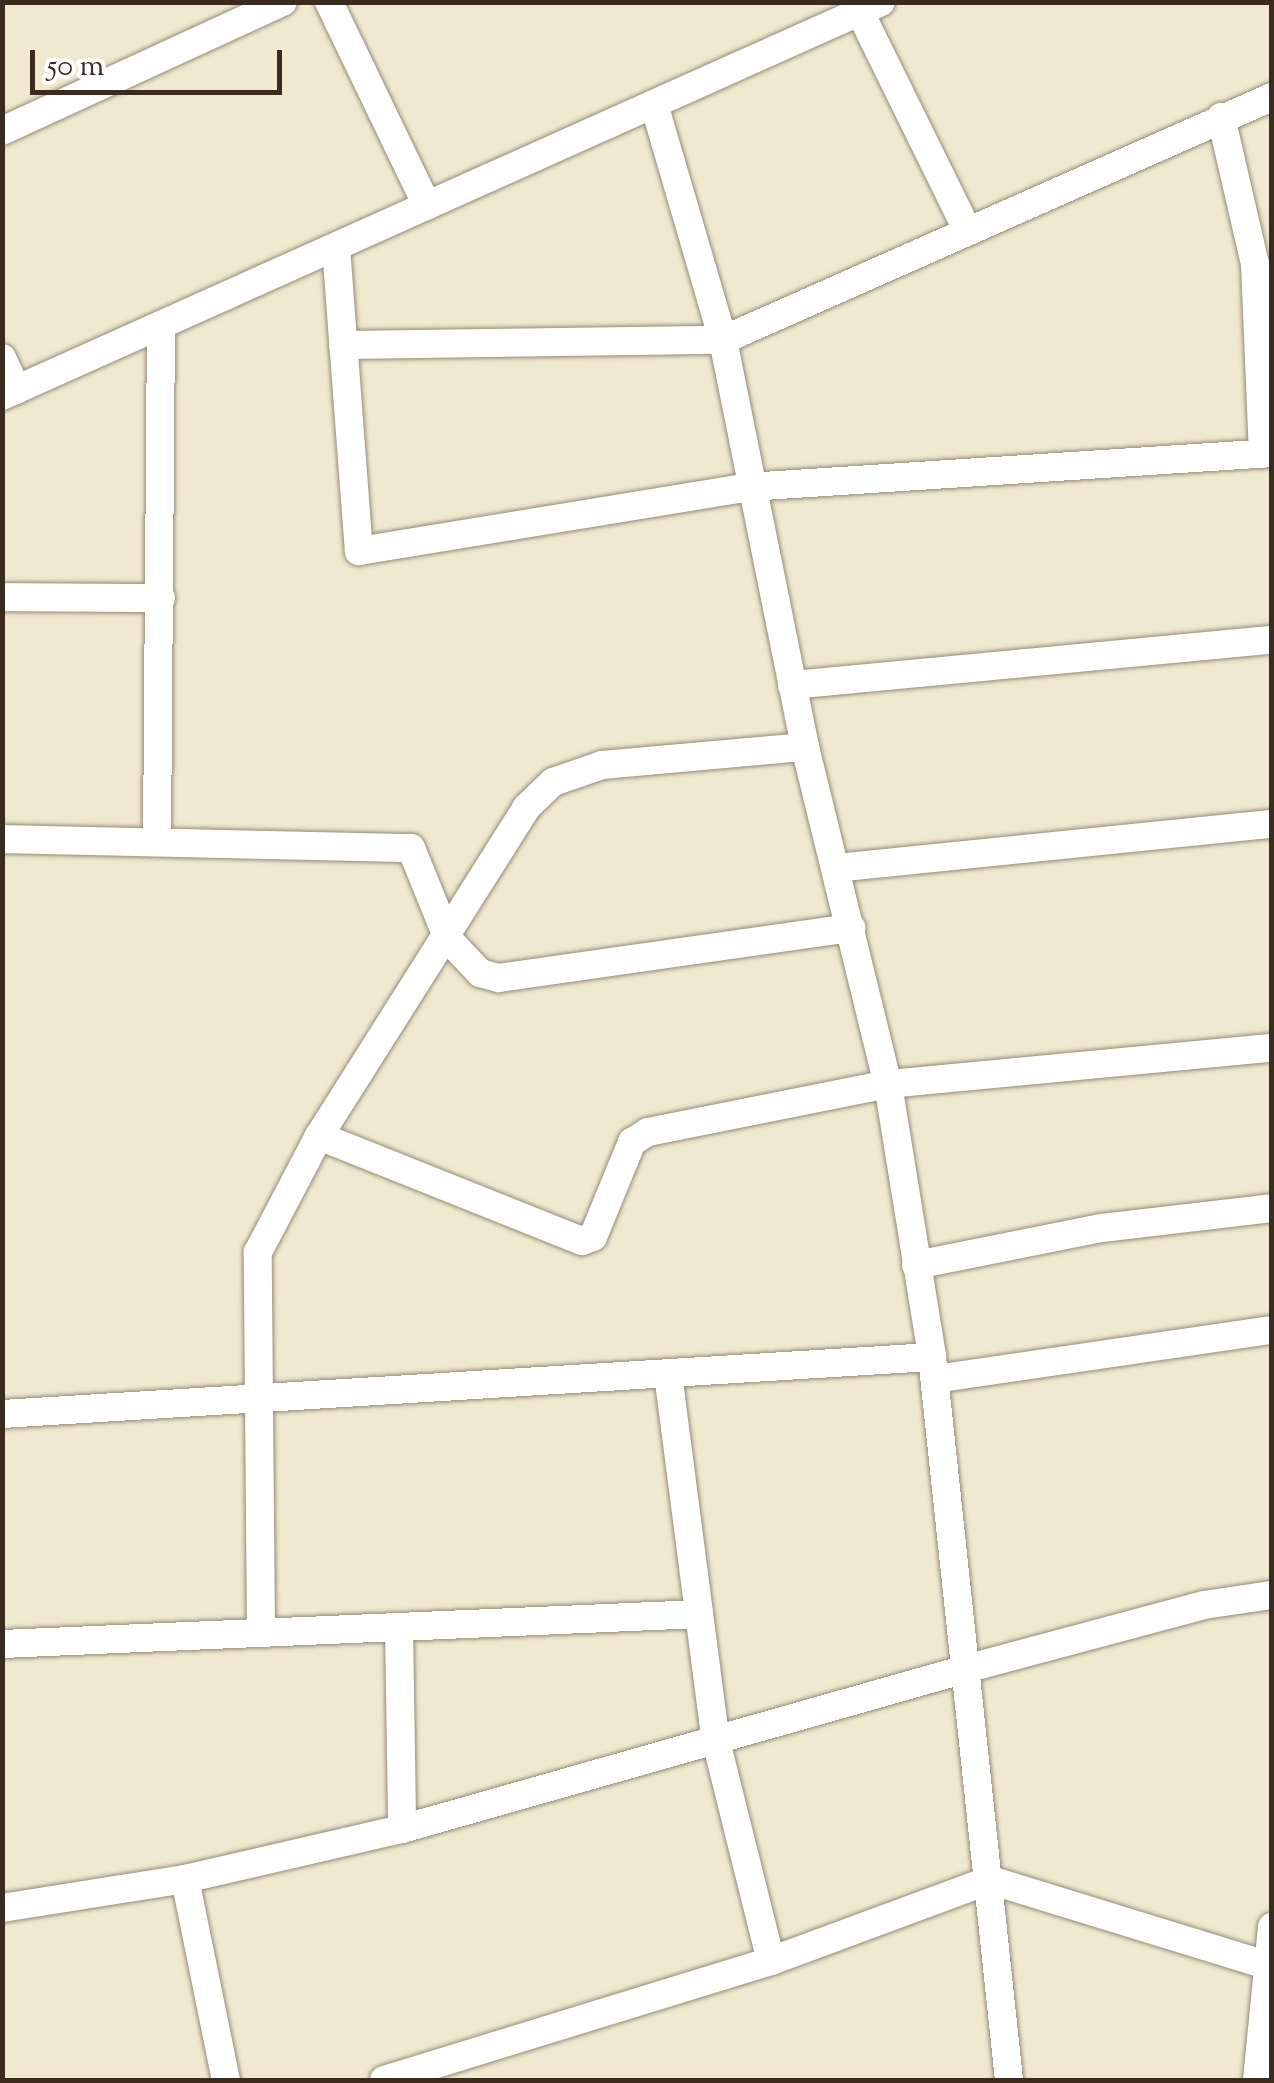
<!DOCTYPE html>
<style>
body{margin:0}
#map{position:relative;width:1274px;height:2083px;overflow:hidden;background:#f0e9d0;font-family:"Sorts Mill Goudy",serif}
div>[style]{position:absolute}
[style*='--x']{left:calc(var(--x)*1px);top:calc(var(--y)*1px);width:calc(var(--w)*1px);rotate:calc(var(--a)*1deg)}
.roads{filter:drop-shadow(0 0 2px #968a77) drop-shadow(0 0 2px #968a77)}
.street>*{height:28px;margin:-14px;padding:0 14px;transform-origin:14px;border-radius:14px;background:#fff}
span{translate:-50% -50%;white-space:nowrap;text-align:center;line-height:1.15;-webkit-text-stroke:8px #fff;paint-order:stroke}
.frame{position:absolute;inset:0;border:5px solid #3b2a1e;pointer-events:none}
.scale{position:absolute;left:30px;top:50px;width:252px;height:45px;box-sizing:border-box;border:5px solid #3b2a1e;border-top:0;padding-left:12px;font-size:30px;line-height:35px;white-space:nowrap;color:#3b2a1e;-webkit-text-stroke:8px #fff;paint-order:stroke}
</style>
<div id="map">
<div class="roads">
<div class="street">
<i style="--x:329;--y:2;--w:226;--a:64.3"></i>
<i style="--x:855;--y:2;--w:254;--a:63.8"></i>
<i style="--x:654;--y:104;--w:246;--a:73.7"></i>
<i style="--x:723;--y:340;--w:415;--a:78.6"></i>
<i style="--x:805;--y:747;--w:347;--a:76.2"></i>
<i style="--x:888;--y:1084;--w:277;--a:80.8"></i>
<i style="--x:932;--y:1357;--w:727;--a:83.92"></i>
<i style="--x:1221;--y:117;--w:151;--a:77"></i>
<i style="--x:1255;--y:264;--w:190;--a:87.6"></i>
<i style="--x:2;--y:131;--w:309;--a:-24.7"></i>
<i style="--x:336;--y:247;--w:305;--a:85.7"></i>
<i style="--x:359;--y:551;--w:394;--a:-9.3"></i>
<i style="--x:748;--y:487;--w:525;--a:-3.71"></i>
<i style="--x:343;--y:345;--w:380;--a:-0.8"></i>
<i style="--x:723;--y:340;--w:600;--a:-23.88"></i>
<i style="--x:2;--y:358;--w:35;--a:65"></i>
<i style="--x:2;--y:396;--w:963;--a:-24.14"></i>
<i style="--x:2;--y:597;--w:159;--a:0.4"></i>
<i style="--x:792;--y:685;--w:482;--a:-5.4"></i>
<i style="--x:2;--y:839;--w:409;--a:1.3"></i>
<i style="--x:411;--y:848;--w:98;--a:67.9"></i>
<i style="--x:448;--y:939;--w:47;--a:46.7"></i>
<i style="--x:480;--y:973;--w:20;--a:15"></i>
<i style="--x:499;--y:978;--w:356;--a:-8.1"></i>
<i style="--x:157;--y:841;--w:516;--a:-89.56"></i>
<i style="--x:836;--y:868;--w:438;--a:-5.8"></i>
<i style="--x:319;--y:1136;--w:283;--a:21.8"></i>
<i style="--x:582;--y:1241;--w:12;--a:-20"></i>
<i style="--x:593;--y:1237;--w:103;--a:-67.7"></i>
<i style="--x:632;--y:1142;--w:19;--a:-32"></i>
<i style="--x:648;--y:1132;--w:245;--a:-11.3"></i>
<i style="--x:888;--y:1084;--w:386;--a:-5.4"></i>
<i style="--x:916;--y:1265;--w:190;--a:-11.3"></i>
<i style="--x:1102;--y:1228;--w:171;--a:-6.7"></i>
<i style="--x:668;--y:1374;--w:366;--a:82.6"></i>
<i style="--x:715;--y:1737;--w:231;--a:76"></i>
<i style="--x:935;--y:1379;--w:341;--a:-8.3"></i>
<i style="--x:2;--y:1414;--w:932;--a:-3.51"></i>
<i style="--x:399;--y:1627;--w:202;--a:89.1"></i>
<i style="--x:261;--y:1632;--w:380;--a:-90.5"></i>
<i style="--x:258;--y:1252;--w:131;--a:-62.3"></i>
<i style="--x:319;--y:1136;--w:388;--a:-57.7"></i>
<i style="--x:526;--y:808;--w:37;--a:-44"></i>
<i style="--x:553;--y:782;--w:52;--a:-19.1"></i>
<i style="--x:602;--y:765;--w:204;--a:-5.1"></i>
<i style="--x:2;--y:1644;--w:698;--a:-2.46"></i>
<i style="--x:185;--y:1879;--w:205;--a:78.5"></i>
<i style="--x:2;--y:1908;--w:185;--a:-9"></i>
<i style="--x:185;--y:1879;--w:223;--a:-13"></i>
<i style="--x:402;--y:1829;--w:589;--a:-15.85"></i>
<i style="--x:969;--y:1668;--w:243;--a:-15"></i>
<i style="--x:1204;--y:1605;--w:69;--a:-8.4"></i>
<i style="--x:384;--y:2080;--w:405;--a:-17.1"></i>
<i style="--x:771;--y:1961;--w:233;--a:-20.3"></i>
<i style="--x:990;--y:1880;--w:295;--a:17.1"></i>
<i style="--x:1257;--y:2080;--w:154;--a:-84.4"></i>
</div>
</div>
<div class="frame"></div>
<div class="scale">50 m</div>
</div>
